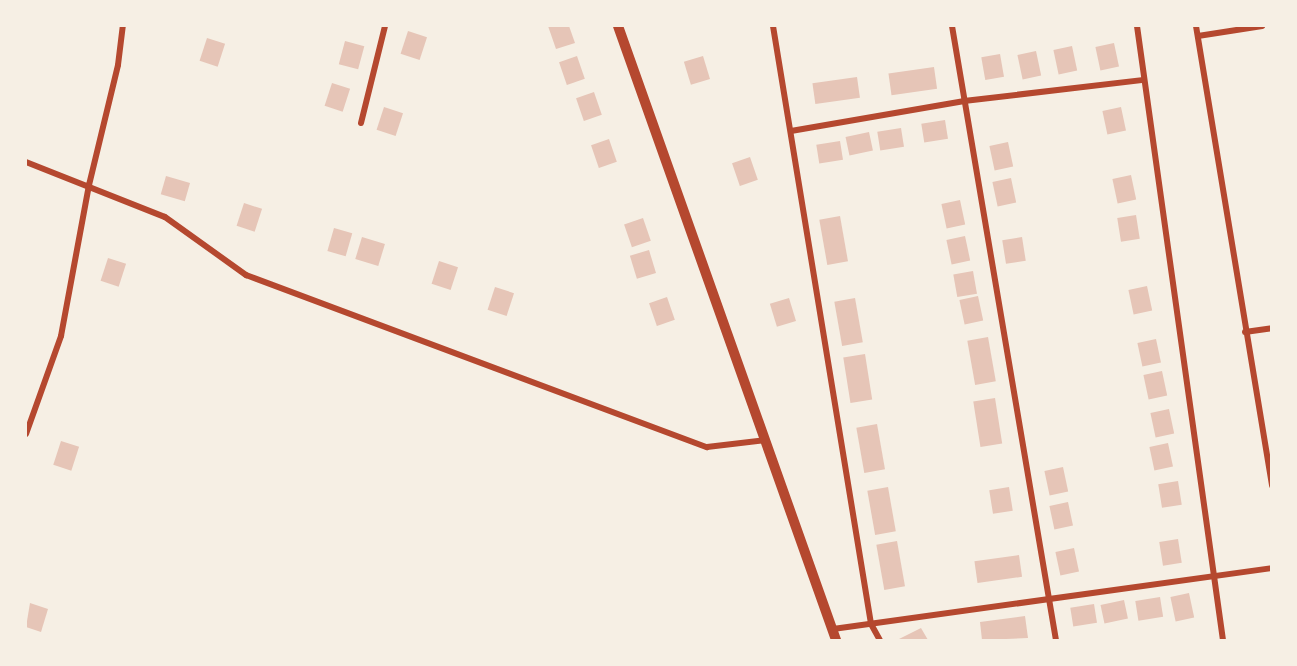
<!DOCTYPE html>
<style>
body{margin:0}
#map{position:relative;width:1297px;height:666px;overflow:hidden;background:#f6efe4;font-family:"Varela Round",sans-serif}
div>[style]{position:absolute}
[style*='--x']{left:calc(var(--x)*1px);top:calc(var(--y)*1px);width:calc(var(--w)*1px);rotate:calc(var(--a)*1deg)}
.building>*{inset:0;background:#e6c5b7;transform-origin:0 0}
.minor>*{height:6px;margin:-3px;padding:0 3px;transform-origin:3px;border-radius:3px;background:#b5482f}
.secondary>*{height:10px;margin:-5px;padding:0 5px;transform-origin:5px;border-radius:5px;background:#b5482f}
span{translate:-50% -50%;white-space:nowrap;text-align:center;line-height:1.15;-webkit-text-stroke:5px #f6efe4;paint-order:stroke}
.frame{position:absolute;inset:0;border:27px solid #f6efe4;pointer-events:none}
</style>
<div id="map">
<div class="building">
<i style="clip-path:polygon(548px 26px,569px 26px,575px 43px,556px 49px)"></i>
<i style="left:408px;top:31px;width:20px;height:24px;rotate:18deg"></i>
<i style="left:207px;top:38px;width:19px;height:24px;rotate:18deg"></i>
<i style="left:345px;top:41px;width:20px;height:24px;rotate:15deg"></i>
<i style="left:1114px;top:43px;width:24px;height:19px;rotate:78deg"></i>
<i style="left:1072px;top:46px;width:25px;height:19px;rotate:78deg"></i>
<i style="left:1036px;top:51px;width:25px;height:19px;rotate:78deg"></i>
<i style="left:1000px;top:54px;width:23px;height:19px;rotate:80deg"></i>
<i style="left:577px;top:56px;width:24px;height:19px;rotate:71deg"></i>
<i style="left:703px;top:56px;width:24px;height:20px;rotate:73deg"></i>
<i style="left:934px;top:67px;width:22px;height:46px;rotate:82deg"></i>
<i style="left:857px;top:77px;width:21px;height:45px;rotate:82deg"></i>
<i style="left:332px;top:83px;width:19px;height:24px;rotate:18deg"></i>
<i style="left:594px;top:92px;width:24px;height:19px;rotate:71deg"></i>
<i style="left:384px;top:107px;width:20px;height:24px;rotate:18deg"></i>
<i style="left:1121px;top:107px;width:24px;height:19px;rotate:78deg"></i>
<i style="left:945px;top:120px;width:19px;height:24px;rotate:81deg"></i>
<i style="left:901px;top:128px;width:19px;height:24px;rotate:81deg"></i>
<i style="left:869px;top:132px;width:19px;height:24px;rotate:78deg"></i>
<i style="left:609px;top:139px;width:24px;height:19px;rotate:71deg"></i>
<i style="left:840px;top:141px;width:19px;height:24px;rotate:81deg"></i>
<i style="left:1008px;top:142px;width:25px;height:19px;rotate:78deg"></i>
<i style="left:750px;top:157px;width:24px;height:19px;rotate:71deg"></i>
<i style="left:1131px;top:175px;width:25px;height:19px;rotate:78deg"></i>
<i style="left:166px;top:176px;width:25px;height:19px;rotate:16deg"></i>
<i style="left:1011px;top:178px;width:25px;height:19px;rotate:78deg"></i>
<i style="left:960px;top:200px;width:25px;height:19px;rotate:78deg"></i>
<i style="left:244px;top:203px;width:19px;height:24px;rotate:18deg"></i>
<i style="left:1136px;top:215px;width:24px;height:19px;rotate:81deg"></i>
<i style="left:840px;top:216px;width:46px;height:21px;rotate:80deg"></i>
<i style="left:643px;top:218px;width:24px;height:20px;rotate:71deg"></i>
<i style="left:334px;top:228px;width:19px;height:24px;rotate:16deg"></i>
<i style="left:965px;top:236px;width:25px;height:19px;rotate:78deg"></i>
<i style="left:362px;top:237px;width:24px;height:23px;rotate:17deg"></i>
<i style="left:1022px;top:237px;width:24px;height:20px;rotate:81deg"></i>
<i style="left:649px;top:250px;width:24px;height:20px;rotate:73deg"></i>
<i style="left:108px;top:258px;width:19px;height:24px;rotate:18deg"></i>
<i style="left:439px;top:261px;width:20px;height:24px;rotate:18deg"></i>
<i style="left:973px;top:271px;width:23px;height:20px;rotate:80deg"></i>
<i style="left:1147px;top:286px;width:25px;height:19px;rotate:78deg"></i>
<i style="left:495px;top:287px;width:20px;height:24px;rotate:18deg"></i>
<i style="left:978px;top:296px;width:25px;height:19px;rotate:78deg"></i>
<i style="left:667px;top:297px;width:24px;height:19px;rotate:71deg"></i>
<i style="left:789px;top:298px;width:24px;height:20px;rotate:73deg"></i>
<i style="left:855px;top:298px;width:45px;height:21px;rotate:80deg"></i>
<i style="left:988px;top:337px;width:45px;height:21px;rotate:80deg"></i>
<i style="left:1156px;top:339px;width:24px;height:19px;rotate:78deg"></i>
<i style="left:865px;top:354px;width:46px;height:22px;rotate:81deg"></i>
<i style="left:1162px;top:371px;width:25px;height:19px;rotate:78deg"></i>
<i style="left:995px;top:398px;width:46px;height:22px;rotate:81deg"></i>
<i style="left:1169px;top:409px;width:25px;height:19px;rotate:78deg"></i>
<i style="left:877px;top:424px;width:46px;height:21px;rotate:80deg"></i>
<i style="left:61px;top:441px;width:19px;height:25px;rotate:18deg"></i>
<i style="left:1168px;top:443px;width:24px;height:19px;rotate:78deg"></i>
<i style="left:1063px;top:467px;width:25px;height:19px;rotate:78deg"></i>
<i style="left:1178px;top:481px;width:24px;height:20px;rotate:81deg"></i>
<i style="left:888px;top:487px;width:45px;height:21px;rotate:80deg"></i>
<i style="left:1009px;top:487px;width:24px;height:20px;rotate:81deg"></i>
<i style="left:1068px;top:502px;width:24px;height:19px;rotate:78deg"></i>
<i style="left:1178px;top:539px;width:24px;height:19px;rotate:81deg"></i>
<i style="left:897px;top:541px;width:46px;height:21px;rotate:80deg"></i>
<i style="left:1074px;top:548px;width:24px;height:19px;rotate:78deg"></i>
<i style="left:1019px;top:555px;width:22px;height:45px;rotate:82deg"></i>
<i style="left:1189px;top:593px;width:25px;height:19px;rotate:78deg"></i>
<i style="left:1160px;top:597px;width:20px;height:25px;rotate:81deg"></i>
<i style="left:1124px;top:600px;width:19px;height:24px;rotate:78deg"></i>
<i style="clip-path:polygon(30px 603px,48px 609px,41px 632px,26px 627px)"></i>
<i style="left:1094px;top:604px;width:19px;height:24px;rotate:81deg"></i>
<i style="clip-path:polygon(1025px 616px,1028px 638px,982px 640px,980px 622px)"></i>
<i style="clip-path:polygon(921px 628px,928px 640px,897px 640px)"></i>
</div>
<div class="minor">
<i style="--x:773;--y:26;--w:606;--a:80.69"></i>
<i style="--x:871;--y:624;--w:18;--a:61"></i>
<i style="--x:952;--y:26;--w:623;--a:80.39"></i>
<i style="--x:1137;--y:26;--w:620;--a:82.03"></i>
<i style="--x:1196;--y:26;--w:466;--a:80.6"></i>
<i style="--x:1198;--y:36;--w:65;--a:-8.9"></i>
<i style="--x:361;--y:123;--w:100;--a:-76.1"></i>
<i style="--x:791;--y:131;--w:176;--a:-9.8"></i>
<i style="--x:964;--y:101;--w:181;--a:-6.7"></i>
<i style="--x:26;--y:162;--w:149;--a:21.6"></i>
<i style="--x:165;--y:217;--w:100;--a:35.6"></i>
<i style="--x:246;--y:275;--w:492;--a:20.5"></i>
<i style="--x:707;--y:447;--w:59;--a:-6.8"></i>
<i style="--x:1245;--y:332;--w:27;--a:-8"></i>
<i style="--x:26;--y:434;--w:104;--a:-70.3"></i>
<i style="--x:61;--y:336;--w:154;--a:-79.5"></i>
<i style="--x:89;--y:185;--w:123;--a:-76.4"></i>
<i style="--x:118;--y:65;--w:39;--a:-83"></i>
<i style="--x:833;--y:629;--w:443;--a:-7.9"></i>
</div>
<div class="secondary">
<i style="--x:618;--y:26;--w:652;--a:70.45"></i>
</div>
<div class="frame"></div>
</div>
